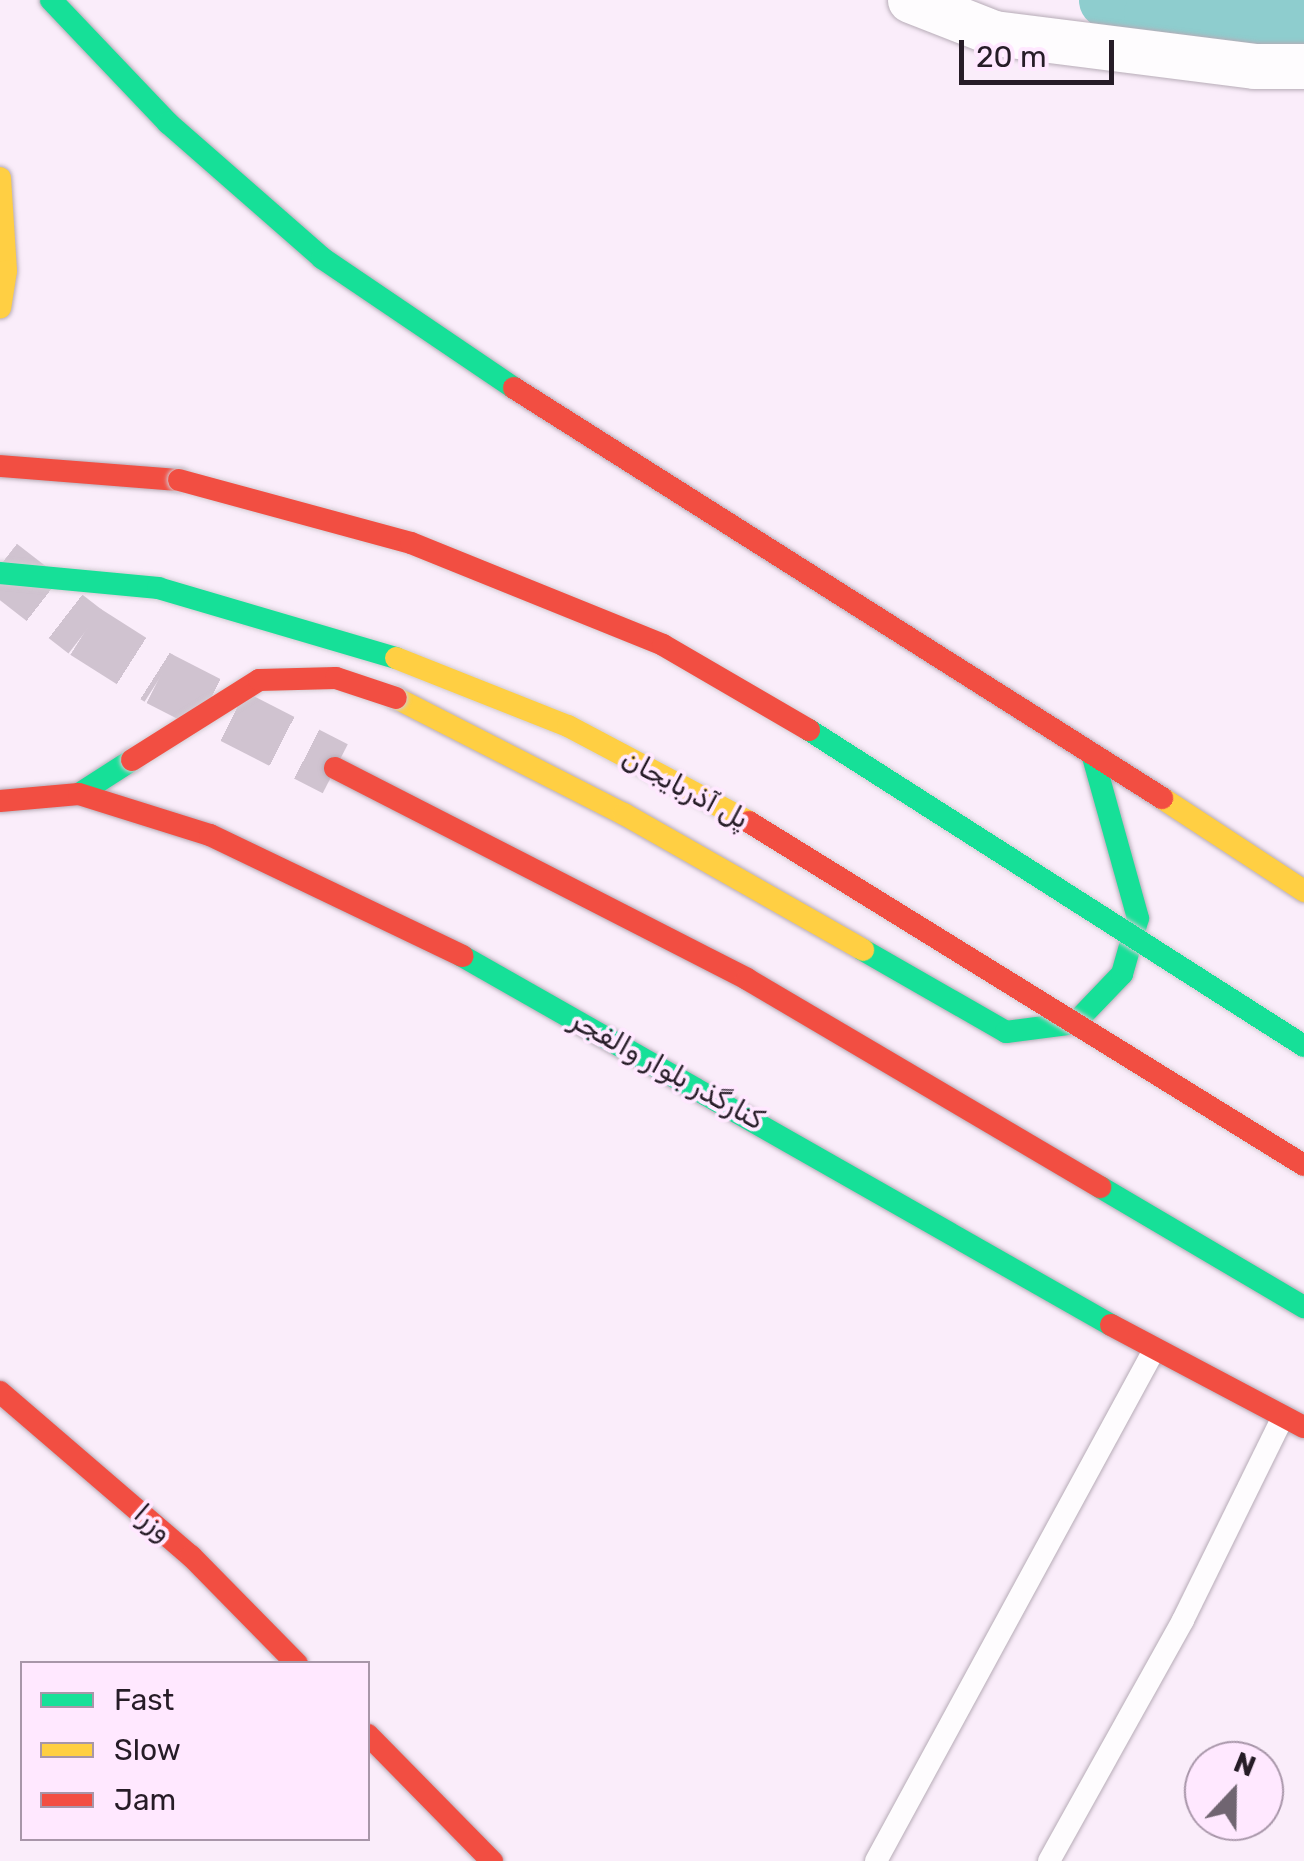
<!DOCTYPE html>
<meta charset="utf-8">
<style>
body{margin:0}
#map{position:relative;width:1304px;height:1861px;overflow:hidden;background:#faedfa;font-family:Rubik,"Noto Naskh Arabic",sans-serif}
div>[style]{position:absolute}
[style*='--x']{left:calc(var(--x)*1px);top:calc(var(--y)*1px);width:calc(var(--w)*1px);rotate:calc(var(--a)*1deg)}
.canal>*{height:55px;margin:-27.5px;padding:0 27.5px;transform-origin:27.5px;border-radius:27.5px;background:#8ecdce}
.highway-tunnel>*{height:55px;margin-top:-27.5px;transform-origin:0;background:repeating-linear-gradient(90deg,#d0c3d0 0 55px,transparent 0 83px)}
.roads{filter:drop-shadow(0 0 2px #b7acb7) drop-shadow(0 0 2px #b7acb7)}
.lane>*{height:22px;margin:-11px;padding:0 11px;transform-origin:11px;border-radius:11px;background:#fefcfe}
.street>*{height:45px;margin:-22.5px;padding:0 22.5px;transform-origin:22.5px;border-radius:22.5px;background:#fefcfe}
.fast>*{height:22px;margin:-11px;padding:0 11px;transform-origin:11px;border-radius:11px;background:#16e098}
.slow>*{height:22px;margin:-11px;padding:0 11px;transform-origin:11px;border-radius:11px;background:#ffcf43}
.jam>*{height:22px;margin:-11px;padding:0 11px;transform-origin:11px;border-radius:11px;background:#f24e42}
.bridges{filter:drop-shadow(0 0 2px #d2cbd2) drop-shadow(0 0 2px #d2cbd2)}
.fast-bridge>*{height:22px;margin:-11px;padding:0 11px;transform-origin:11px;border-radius:11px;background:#16e098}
.slow-bridge>*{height:22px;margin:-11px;padding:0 11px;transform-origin:11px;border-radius:11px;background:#ffcf43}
.jam-bridge>*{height:22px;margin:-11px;padding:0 11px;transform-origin:11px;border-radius:11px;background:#f24e42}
span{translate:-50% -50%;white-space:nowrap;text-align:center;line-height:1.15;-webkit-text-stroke:8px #ffe8ff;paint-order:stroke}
.street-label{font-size:28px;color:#261c27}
.legend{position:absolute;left:20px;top:1661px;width:350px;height:180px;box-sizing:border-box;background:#ffe8ff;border:2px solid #a896a9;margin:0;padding:12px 18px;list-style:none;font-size:30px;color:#261c27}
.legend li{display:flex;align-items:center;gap:20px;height:50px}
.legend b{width:50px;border:2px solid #a896a9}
.north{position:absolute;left:1184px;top:1741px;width:100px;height:100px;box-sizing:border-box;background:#ffe8ff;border:2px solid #a896a9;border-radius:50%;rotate:22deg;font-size:28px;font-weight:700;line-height:40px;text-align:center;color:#261c27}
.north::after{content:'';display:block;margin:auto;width:35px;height:45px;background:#706571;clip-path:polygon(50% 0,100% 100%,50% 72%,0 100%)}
.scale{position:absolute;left:959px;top:40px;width:155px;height:45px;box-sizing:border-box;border:5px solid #261c27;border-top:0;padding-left:12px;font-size:30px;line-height:35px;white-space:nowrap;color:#261c27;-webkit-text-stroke:8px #ffe8ff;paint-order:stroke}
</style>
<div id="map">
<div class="canal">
<i style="--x:1106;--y:0;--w:47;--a:16.1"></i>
<i style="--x:1151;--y:13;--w:153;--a:2.6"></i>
</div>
<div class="highway-tunnel">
<i style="--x:0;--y:565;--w:108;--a:37.8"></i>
<i style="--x:85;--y:631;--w:88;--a:32.4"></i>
<i style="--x:159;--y:678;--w:198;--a:27.1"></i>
</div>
<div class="roads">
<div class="lane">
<i style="--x:876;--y:1861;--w:582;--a:-61.45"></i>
<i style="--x:1049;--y:1861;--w:276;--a:-60.9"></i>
<i style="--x:1183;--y:1620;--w:226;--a:-63.8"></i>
</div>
<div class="street">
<i style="--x:910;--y:0;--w:90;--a:21.4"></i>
<i style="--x:994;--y:33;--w:262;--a:7.2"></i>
<i style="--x:1254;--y:66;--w:50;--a:0"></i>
</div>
<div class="fast">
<i style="--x:51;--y:0;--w:170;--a:46.4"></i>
<i style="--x:168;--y:123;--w:205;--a:41.2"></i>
<i style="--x:322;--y:258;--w:232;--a:34.1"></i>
<i style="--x:79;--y:794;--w:63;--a:-32.7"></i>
<i style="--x:863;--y:950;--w:165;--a:29.8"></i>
<i style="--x:1006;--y:1032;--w:70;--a:-7.4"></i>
<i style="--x:1075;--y:1023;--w:68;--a:-46.2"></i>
<i style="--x:1122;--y:974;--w:58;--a:-74.1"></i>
<i style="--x:1138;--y:918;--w:167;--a:-105.6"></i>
<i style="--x:462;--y:956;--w:747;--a:29.62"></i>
<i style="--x:1100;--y:1187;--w:237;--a:30.5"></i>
</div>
<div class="slow">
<i style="--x:0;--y:178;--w:93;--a:86.3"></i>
<i style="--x:6;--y:271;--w:37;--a:99"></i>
<i style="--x:396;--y:698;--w:256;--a:27"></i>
<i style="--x:624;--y:814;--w:275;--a:29.6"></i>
<i style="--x:1162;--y:798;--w:170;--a:33.2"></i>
</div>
<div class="jam">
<i style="--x:514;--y:388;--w:767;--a:32.32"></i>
<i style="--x:0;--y:466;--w:180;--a:4.5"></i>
<i style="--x:335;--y:768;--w:463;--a:27.1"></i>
<i style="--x:747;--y:979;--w:410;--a:30.5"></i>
<i style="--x:0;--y:801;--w:79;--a:-5.1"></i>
<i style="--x:79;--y:794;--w:137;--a:17.4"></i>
<i style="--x:210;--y:835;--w:280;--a:25.6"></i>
<i style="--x:1111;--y:1325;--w:218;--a:27.9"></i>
<i style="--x:0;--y:1392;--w:252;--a:40.7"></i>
<i style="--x:191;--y:1556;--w:151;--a:45.5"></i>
<i style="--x:368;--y:1735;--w:177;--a:45.5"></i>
</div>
</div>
<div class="bridges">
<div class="fast-bridge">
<i style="--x:0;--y:573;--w:159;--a:5.4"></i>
<i style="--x:158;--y:588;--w:248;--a:16.4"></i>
<i style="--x:809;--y:730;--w:587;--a:32.55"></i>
</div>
<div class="slow-bridge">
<i style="--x:396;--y:658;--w:185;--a:21.6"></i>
<i style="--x:568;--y:726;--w:205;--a:27.9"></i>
</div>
<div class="jam-bridge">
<i style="--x:179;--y:480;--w:240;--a:15.2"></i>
<i style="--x:411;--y:543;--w:272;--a:22"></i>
<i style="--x:663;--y:645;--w:169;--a:30.2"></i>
<i style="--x:132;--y:760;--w:150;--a:-32.2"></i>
<i style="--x:259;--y:680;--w:77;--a:-1.5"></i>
<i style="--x:336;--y:678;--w:63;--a:18.4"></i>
<i style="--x:749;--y:822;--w:652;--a:31.72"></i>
</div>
</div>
<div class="street-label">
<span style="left:685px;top:789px;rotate:28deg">پل آذربایجان</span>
<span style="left:667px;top:1070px;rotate:29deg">کنارگذر بلوار والفجر</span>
<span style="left:153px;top:1523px;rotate:41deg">وزرا</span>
</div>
<ul class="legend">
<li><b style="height:12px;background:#16e098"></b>Fast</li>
<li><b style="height:12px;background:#ffcf43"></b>Slow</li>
<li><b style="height:12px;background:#f24e42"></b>Jam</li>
</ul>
<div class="north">N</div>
<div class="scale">20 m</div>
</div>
